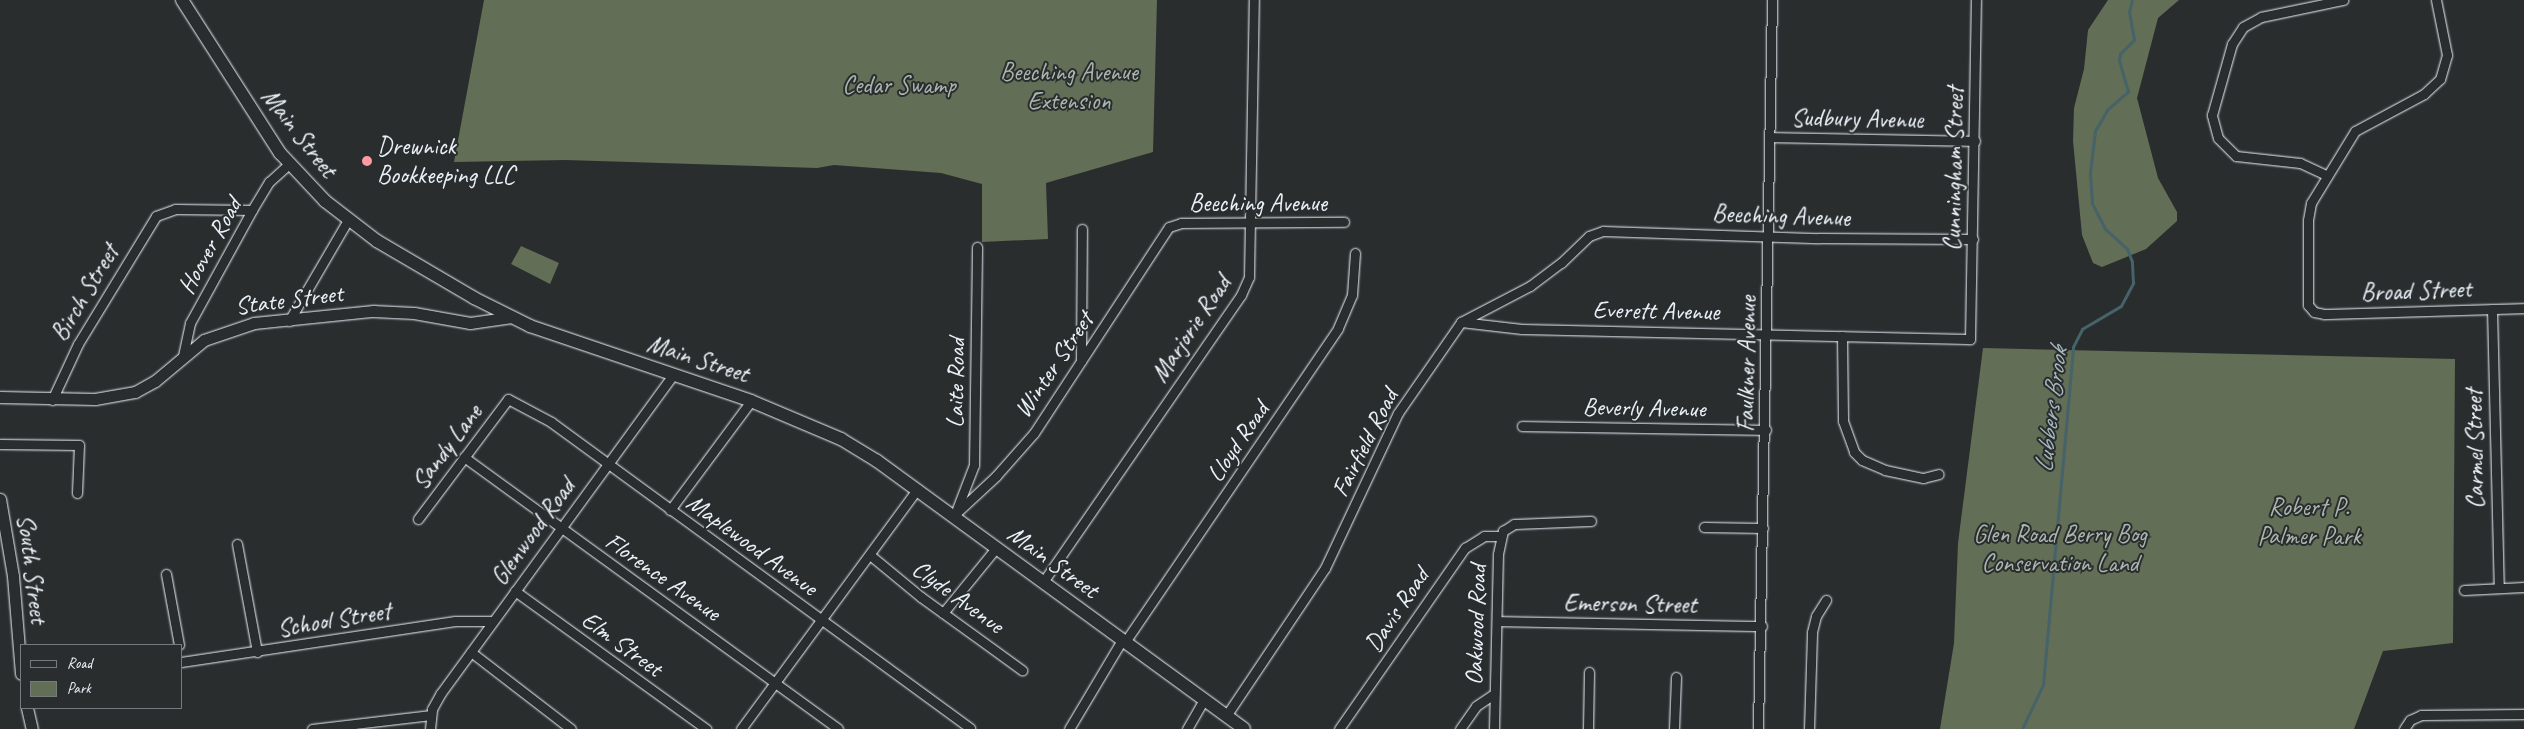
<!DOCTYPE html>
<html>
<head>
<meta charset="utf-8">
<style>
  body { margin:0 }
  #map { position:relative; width:2524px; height:729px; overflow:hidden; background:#2a2d2e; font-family:Caveat,sans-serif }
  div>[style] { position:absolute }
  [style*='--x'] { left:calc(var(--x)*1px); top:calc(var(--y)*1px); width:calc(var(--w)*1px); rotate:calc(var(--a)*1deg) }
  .green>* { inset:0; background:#626e56 }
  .stream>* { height:2.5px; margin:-1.25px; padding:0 1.25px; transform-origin:1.25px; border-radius:1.25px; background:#456368 }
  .roads { filter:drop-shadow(0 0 1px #e8f1f8) drop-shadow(0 0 1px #e8f1f8) }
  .minor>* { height:9px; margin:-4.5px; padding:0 4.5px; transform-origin:4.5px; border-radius:4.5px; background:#2a2d2e }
  .tertiary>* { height:11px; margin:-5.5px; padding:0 5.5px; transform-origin:5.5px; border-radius:5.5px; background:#2a2d2e }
  .secondary>* { height:12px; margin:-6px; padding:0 6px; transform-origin:6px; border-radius:6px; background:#2a2d2e }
  .dots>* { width:14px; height:14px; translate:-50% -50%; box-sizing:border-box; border:2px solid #2a2d2e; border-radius:50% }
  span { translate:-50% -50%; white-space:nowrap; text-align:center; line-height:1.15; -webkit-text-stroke:4px #2a2d2e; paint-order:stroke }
  .park-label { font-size:25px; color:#acb6af }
  .street-label { font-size:25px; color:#e8f1f8 }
  .poi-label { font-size:25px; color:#e8f1f8 }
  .left { translate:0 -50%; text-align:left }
  .water-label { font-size:26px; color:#a7b8be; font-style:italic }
  .legend { position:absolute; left:20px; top:644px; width:162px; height:65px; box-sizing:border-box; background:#2a2d2e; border:1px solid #767b7f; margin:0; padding:6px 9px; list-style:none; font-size:15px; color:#e8f1f8 }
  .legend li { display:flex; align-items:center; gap:10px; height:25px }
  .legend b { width:25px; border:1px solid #767b7f }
</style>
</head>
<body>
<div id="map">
  <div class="green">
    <i style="clip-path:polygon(484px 0,1157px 0,1153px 152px,1046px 183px,1048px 239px,982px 242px,982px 184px,941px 173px,834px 165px,817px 168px,566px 160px,454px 162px)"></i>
    <i style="clip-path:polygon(2108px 0,2179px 0,2158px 18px,2137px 98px,2158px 178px,2177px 212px,2177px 221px,2146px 249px,2102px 267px,2093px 263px,2082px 235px,2073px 141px,2074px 108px,2084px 69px,2088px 30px)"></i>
    <i style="clip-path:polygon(521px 246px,559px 263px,550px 284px,511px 264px)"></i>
    <i style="clip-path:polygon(1983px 348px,2455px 359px,2453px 643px,2383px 651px,2354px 729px,1940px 729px,1954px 643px,1958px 543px)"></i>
  </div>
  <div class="stream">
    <i style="--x:2022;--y:729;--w:49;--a:-64.5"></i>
    <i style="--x:2043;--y:685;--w:339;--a:-84.9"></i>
    <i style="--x:2073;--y:347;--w:20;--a:-63"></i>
    <i style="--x:2082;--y:329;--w:45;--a:-30.5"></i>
    <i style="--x:2121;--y:306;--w:26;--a:-62"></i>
    <i style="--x:2133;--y:283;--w:21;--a:-93"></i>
    <i style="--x:2132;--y:262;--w:14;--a:-111"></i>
    <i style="--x:2127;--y:249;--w:30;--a:-138"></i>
    <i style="--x:2105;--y:229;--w:29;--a:-117"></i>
    <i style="--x:2092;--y:203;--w:30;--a:-94"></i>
    <i style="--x:2090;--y:173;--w:42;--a:-83.2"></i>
    <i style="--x:2095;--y:131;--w:24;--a:-60"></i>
    <i style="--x:2107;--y:110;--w:28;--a:-41"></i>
    <i style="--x:2128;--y:92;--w:32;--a:-106"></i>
    <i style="--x:2119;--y:61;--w:7;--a:-82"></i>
    <i style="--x:2120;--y:54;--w:20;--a:-45"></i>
    <i style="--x:2134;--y:40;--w:28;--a:-100"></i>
    <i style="--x:2129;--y:12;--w:12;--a:-76"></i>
  </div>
  <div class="roads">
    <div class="minor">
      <i style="--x:2436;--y:0;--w:56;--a:78.7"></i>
      <i style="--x:2447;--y:55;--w:25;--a:106"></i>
      <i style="--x:2440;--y:79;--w:22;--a:137"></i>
      <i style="--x:2424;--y:94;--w:78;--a:151.8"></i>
      <i style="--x:2355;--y:131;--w:84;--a:121.4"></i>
      <i style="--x:2311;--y:203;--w:17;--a:100"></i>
      <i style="--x:2308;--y:220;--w:85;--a:90"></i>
      <i style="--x:2308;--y:305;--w:9;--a:49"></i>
      <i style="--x:2314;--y:312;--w:10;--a:11"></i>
      <i style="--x:2324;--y:314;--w:200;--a:-1.7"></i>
      <i style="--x:1769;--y:137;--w:206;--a:1.1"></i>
      <i style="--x:2326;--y:175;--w:29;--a:-155"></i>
      <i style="--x:2300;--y:163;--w:64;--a:-173.8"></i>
      <i style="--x:2236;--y:156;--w:25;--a:-135"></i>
      <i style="--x:2218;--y:138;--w:24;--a:-105"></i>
      <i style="--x:2212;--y:115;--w:74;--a:-74.3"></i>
      <i style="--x:2232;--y:44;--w:20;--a:-57"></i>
      <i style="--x:2243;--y:27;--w:21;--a:-29"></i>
      <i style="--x:2261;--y:17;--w:84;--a:-11.7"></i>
      <i style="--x:2492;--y:309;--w:278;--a:88.6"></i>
      <i style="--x:289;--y:321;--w:117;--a:-59.7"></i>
      <i style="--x:1461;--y:322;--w:61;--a:6.5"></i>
      <i style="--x:1522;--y:329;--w:448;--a:1.3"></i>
      <i style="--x:1970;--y:339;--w:339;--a:-89"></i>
      <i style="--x:1842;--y:336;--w:85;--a:89.3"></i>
      <i style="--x:1843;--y:421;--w:33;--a:70"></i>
      <i style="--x:1854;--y:452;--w:11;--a:45"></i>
      <i style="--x:1862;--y:460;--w:25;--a:23"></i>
      <i style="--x:1885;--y:470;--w:39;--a:12"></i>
      <i style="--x:1923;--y:478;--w:16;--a:-14"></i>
      <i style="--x:183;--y:356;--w:34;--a:-78"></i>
      <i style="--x:190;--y:323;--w:129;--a:-61.2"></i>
      <i style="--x:252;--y:210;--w:33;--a:-59"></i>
      <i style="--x:269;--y:182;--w:27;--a:-42"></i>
      <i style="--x:1081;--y:361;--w:132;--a:-89.6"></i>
      <i style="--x:52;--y:400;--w:62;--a:-65.1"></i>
      <i style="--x:78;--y:344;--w:150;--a:-58.6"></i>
      <i style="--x:156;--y:216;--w:20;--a:-20"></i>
      <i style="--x:175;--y:209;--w:77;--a:0.7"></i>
      <i style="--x:1522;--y:426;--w:244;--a:0.9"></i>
      <i style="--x:0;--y:444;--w:79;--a:0.7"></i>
      <i style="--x:79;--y:445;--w:48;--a:92.4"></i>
      <i style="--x:464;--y:457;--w:462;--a:36"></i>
      <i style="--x:957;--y:509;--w:47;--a:-68.9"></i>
      <i style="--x:974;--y:465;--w:218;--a:-89.2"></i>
      <i style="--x:670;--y:510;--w:136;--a:-53.4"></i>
      <i style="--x:953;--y:516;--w:59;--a:-42.9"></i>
      <i style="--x:996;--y:476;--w:57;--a:-48.5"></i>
      <i style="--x:1034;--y:433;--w:246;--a:-56.8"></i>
      <i style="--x:1169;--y:227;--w:13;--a:-18"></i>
      <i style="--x:1181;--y:223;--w:163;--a:-0.4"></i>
      <i style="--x:418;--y:519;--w:150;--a:-53.1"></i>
      <i style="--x:508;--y:399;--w:49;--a:28.1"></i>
      <i style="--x:551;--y:422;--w:519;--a:36.14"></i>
      <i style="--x:1704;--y:527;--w:59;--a:1"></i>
      <i style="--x:237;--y:544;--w:110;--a:79.5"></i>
      <i style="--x:870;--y:555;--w:66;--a:39.5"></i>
      <i style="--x:921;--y:597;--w:125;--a:35.9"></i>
      <i style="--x:166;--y:574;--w:72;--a:79.6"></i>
      <i style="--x:1043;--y:582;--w:349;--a:-55.4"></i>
      <i style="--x:1241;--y:295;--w:20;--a:-66"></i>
      <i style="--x:1249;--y:277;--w:277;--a:-89"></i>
      <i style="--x:2464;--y:590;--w:60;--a:-2.9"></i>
      <i style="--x:515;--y:591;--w:236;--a:35.8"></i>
      <i style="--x:943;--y:613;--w:84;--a:-50.8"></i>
      <i style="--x:1497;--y:621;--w:265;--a:1.1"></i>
      <i style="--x:1125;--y:642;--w:379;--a:-55.8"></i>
      <i style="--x:1338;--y:328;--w:36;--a:-67"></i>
      <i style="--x:1352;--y:295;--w:42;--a:-85.9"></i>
      <i style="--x:471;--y:652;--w:126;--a:37.6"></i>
      <i style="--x:181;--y:662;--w:277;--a:-8.5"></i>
      <i style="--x:455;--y:621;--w:38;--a:0"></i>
      <i style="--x:1226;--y:716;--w:178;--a:-56.2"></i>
      <i style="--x:1325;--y:568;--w:171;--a:-64.8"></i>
      <i style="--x:1398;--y:413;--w:111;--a:-55.3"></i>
      <i style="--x:1461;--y:322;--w:78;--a:-27.6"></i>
      <i style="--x:1530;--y:286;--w:39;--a:-37"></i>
      <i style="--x:1561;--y:263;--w:39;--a:-44"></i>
      <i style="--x:1589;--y:236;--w:15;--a:-20"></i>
      <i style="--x:1603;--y:231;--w:216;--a:1.9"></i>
      <i style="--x:1819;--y:238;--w:154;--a:0.4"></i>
      <i style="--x:312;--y:729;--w:120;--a:-6.7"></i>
      <i style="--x:430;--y:729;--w:20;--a:-84"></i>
      <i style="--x:432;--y:709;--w:18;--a:-61"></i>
      <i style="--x:441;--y:693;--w:394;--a:-53.9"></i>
      <i style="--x:741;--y:729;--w:298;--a:-53.7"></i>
      <i style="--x:1069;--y:729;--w:104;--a:-59.2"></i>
      <i style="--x:1187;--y:729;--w:34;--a:-60"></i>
      <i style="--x:1339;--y:729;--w:221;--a:-55.2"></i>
      <i style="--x:1465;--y:548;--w:22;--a:-32"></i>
      <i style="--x:1484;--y:536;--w:17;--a:0"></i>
      <i style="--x:1460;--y:729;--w:28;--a:-55"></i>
      <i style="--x:1476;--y:706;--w:22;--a:-34"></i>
      <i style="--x:1494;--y:729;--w:175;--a:-88.7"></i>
      <i style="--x:1498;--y:554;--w:24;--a:-78"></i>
      <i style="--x:1503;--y:531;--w:13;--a:-32"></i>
      <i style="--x:1514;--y:524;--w:77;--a:-2.2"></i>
      <i style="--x:1588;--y:729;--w:57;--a:-89"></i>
      <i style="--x:1674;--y:729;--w:52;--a:-87.8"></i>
      <i style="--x:1758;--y:729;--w:729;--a:-88.9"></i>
      <i style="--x:1809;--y:729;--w:97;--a:-88.2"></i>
      <i style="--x:1812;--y:632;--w:16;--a:-76"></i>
      <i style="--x:1816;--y:616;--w:19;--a:-58"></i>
      <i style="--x:2404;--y:729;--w:11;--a:-56"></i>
      <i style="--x:2410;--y:720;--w:12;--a:-24"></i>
      <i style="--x:2421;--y:715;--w:103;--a:-0.6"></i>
    </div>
    <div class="tertiary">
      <i style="--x:0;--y:397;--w:95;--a:1.2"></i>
      <i style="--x:95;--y:399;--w:41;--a:-9.9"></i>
      <i style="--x:135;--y:392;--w:23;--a:-29"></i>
      <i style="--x:155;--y:381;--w:64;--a:-39.9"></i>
      <i style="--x:204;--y:340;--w:53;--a:-18.8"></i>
      <i style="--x:254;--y:323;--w:120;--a:-5.8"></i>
      <i style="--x:373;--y:311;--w:41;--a:2.8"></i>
      <i style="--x:414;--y:313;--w:57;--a:10.1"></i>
      <i style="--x:470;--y:323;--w:42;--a:-8.1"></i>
      <i style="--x:0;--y:499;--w:78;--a:80.4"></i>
      <i style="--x:13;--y:576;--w:98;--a:85.3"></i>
      <i style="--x:27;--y:708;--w:22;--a:77"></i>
    </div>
    <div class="secondary">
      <i style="--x:182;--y:0;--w:182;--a:57.4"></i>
      <i style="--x:280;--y:153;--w:66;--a:46.8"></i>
      <i style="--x:325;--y:201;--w:66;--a:37.6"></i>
      <i style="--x:377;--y:241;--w:113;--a:30.4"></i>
      <i style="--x:474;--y:298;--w:63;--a:26.6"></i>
      <i style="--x:530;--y:326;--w:233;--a:18.7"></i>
      <i style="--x:751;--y:401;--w:98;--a:22.9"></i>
      <i style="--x:841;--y:439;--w:42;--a:31.4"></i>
      <i style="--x:877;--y:461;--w:454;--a:36.1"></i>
    </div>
  </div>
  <div class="dots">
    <i style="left:367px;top:161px;background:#ff9aa2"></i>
  </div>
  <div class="park-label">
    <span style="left:1069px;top:87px">Beeching Avenue<br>Extension</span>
    <span style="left:899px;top:85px">Cedar Swamp</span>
    <span style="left:2309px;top:522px">Robert P.<br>Palmer Park</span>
    <span style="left:2060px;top:549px">Glen Road Berry Bog<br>Conservation Land</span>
  </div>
  <div class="street-label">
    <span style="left:1857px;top:119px;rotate:1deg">Sudbury Avenue</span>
    <span style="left:299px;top:133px;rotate:52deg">Main Street</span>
    <span style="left:1954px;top:169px;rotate:-89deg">Cunningham Street</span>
    <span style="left:1258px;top:203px">Beeching Avenue</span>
    <span style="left:1781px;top:216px;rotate:2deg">Beeching Avenue</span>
    <span style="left:210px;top:246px;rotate:-61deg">Hoover Road</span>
    <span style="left:2416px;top:291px;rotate:-2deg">Broad Street</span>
    <span style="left:85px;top:293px;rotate:-59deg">Birch Street</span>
    <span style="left:289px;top:300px;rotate:-7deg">State Street</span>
    <span style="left:1656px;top:311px;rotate:1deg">Everett Avenue</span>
    <span style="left:1191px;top:329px;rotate:-56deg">Marjorie Road</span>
    <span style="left:698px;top:359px;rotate:18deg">Main Street</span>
    <span style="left:1747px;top:364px;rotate:-89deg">Faulkner Avenue</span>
    <span style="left:1054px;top:365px;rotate:-56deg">Winter Street</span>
    <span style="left:956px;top:383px;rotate:-89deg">Laite Road</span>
    <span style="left:1644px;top:408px;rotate:1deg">Beverly Avenue</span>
    <span style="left:1238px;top:442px;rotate:-56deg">Lloyd Road</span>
    <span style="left:1365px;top:443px;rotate:-63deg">Fairfield Road</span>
    <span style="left:447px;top:447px;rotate:-53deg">Sandy Lane</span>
    <span style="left:2475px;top:449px;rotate:-91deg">Carmel Street</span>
    <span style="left:533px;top:532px;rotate:-54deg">Glenwood Road</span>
    <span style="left:752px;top:545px;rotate:36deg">Maplewood Avenue</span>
    <span style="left:1053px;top:562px;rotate:36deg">Main Street</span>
    <span style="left:32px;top:569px;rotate:83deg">South Street</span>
    <span style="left:663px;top:577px;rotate:35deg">Florence Avenue</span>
    <span style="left:958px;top:597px;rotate:36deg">Clyde Avenue</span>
    <span style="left:1630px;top:604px;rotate:1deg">Emerson Street</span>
    <span style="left:1397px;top:610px;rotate:-56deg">Davis Road</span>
    <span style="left:334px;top:620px;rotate:-9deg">School Street</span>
    <span style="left:1476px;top:625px;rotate:-88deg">Oakwood Road</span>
    <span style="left:622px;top:644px;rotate:36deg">Elm Street</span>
  </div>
  <div class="poi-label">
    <span class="left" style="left:377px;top:161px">Drewnick<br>Bookkeeping LLC</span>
  </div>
  <div class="water-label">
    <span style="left:2051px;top:410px;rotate:-83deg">Lubbers Brook</span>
  </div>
  <ul class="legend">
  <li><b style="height:6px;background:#2a2d2e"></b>Road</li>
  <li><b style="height:14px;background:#626e56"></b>Park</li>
  </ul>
</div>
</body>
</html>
